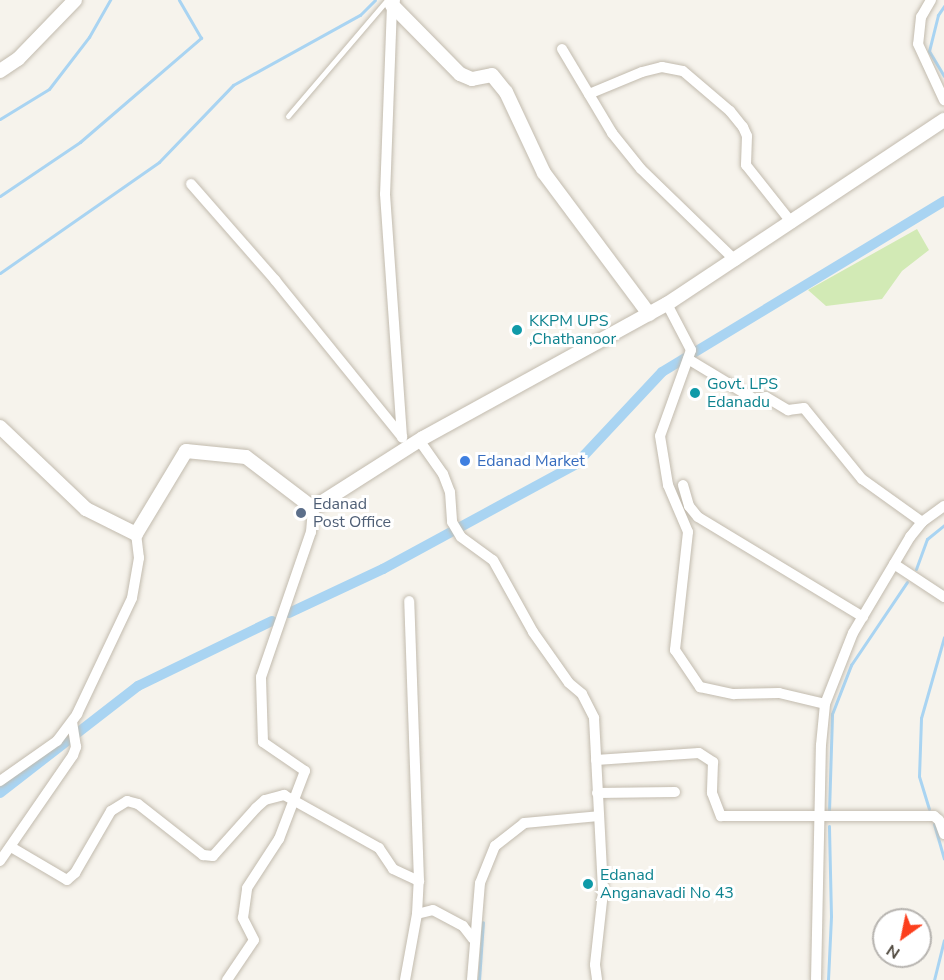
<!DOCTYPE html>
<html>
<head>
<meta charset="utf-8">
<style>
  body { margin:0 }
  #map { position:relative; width:944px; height:980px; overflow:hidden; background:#f6f3ec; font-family:"Nunito Sans",sans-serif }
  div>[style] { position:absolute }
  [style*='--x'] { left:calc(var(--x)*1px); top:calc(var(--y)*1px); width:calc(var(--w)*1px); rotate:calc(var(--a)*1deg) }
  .green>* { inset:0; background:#d2eab5 }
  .stream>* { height:3px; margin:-1.5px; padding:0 1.5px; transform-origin:1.5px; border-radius:1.5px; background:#a9d4f2 }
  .canal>* { height:10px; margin:-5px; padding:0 5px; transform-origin:5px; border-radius:5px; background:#a9d4f2 }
  .roads { filter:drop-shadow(0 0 2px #c2bbae) drop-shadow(0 0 2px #c2bbae) }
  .service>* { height:5px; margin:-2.5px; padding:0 2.5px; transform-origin:2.5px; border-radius:2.5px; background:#fff }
  .minor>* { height:10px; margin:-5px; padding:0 5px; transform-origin:5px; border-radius:5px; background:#fff }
  .tertiary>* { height:14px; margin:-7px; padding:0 7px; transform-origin:7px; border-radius:7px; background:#fff }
  .dots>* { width:16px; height:16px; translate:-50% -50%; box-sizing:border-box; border:3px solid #fff; border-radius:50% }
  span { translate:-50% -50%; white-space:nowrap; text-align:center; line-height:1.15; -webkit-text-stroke:6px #fff; paint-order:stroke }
  .culture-label { font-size:16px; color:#0d838f }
  .left { translate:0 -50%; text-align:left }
  .shop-label { font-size:16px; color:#366cbe }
  .service-label { font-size:16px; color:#4e5e75 }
  .north { position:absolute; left:872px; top:908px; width:60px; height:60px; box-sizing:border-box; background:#fff; border:2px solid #b7b4b0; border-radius:50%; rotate:213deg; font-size:16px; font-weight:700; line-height:24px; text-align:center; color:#4b4439 }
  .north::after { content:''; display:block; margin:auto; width:21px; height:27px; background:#fc3f1d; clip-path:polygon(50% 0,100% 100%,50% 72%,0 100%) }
</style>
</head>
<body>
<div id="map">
  <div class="green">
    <i style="clip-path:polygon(917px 229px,929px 250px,902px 271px,882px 299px,826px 306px,808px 290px)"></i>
  </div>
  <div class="stream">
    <i style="--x:944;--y:6;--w:11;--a:124"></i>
    <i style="--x:938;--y:15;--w:37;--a:104"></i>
    <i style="--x:929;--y:51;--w:29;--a:59"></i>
    <i style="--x:0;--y:119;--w:57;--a:-31.5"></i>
    <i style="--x:49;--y:89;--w:66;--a:-52.4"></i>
    <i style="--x:89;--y:37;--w:43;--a:-60.4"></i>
    <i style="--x:0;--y:196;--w:97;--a:-34"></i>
    <i style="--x:80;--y:142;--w:160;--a:-40.7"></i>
    <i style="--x:201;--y:38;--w:44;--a:-120.1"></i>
    <i style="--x:0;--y:273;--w:194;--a:-34.9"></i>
    <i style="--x:159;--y:162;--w:107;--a:-46.1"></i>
    <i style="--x:233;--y:85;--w:145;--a:-28.9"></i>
    <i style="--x:360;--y:15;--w:21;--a:-45"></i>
    <i style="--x:916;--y:569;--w:32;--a:-70"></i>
    <i style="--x:927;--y:539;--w:22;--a:-39"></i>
    <i style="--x:929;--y:809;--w:34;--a:-107"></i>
    <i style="--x:919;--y:776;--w:58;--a:-88"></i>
    <i style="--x:921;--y:718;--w:84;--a:-74.1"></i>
    <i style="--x:829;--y:811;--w:97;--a:-88.2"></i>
    <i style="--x:832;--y:714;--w:53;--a:-68.8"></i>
    <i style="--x:851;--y:665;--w:100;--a:-56"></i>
    <i style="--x:934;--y:824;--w:36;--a:74"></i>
    <i style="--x:479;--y:980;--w:58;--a:-86.1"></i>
    <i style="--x:828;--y:980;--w:64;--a:-87.3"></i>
    <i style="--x:831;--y:916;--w:90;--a:-91.3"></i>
    <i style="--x:934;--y:980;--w:41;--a:-76"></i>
  </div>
  <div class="canal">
    <i style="--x:289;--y:613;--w:104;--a:-25.1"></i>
    <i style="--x:383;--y:569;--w:220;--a:-28.5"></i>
    <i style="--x:576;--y:464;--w:126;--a:-46.9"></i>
    <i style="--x:662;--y:372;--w:330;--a:-31.2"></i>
    <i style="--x:0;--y:793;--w:175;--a:-37.8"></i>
    <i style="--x:138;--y:686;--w:149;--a:-25.9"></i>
  </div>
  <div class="roads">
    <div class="service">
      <i style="--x:288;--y:116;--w:153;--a:-49.5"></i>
    </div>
    <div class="minor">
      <i style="--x:931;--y:0;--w:20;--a:120"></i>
      <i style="--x:921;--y:17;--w:27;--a:96"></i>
      <i style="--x:918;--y:44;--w:62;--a:65.1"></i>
      <i style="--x:392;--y:5;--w:189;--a:92.1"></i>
      <i style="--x:385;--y:194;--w:244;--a:86"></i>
      <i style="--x:562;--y:49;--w:98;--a:59.2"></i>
      <i style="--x:612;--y:133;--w:46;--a:51.1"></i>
      <i style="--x:641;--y:169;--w:132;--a:44.1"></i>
      <i style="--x:589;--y:94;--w:57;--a:-22.5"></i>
      <i style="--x:642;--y:72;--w:21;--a:-14"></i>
      <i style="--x:662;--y:67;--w:21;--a:11"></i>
      <i style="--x:683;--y:71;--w:62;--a:40.4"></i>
      <i style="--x:730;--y:111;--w:21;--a:51"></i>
      <i style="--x:743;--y:127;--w:10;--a:66"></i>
      <i style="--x:747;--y:136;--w:29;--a:92"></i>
      <i style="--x:746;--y:165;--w:74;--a:51.6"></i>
      <i style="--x:191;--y:184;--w:128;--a:48.8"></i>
      <i style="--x:275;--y:280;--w:202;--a:51"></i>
      <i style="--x:667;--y:304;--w:52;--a:62.4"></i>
      <i style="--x:691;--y:350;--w:91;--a:109.8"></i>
      <i style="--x:660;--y:436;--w:50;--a:80.7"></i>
      <i style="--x:668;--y:485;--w:51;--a:66.9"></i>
      <i style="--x:688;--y:532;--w:119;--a:96.3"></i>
      <i style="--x:675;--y:650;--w:45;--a:56"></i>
      <i style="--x:700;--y:687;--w:35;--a:12"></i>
      <i style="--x:734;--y:694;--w:45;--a:-1.3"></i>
      <i style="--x:779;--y:693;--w:47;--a:13.4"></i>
      <i style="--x:688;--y:359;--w:77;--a:31.2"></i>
      <i style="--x:754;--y:399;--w:12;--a:-9"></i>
      <i style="--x:766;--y:397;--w:26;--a:31"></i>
      <i style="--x:788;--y:410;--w:16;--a:-7"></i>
      <i style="--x:804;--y:408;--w:92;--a:50.8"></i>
      <i style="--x:862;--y:479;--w:74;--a:35.6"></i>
      <i style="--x:419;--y:440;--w:42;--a:54.8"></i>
      <i style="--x:443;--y:474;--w:19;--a:69"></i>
      <i style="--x:450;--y:492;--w:30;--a:86"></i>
      <i style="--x:452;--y:522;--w:17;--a:59"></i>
      <i style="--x:461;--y:537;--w:39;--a:36"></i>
      <i style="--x:493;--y:560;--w:82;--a:60.9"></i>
      <i style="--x:533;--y:632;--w:62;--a:54.8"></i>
      <i style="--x:569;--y:683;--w:17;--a:40"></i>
      <i style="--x:582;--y:694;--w:27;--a:63"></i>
      <i style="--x:594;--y:718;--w:174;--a:87"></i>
      <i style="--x:603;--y:892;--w:73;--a:96.3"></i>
      <i style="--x:595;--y:965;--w:15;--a:82"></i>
      <i style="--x:683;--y:485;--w:22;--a:74"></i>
      <i style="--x:689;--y:506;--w:14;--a:51"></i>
      <i style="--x:698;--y:517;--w:193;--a:31.2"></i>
      <i style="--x:894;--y:564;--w:60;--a:33.4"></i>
      <i style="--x:596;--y:760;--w:103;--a:-3.9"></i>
      <i style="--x:699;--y:753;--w:17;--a:33"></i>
      <i style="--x:713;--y:762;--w:31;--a:92"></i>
      <i style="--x:712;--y:793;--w:25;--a:69"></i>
      <i style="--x:721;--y:816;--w:213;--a:0"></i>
      <i style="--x:934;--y:816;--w:6;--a:39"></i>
      <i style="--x:939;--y:820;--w:15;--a:70"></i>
      <i style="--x:0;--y:781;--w:70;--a:-35.1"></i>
      <i style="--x:57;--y:741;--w:34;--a:-53"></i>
      <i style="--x:77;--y:714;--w:128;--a:-64.6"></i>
      <i style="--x:132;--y:598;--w:41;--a:-80.1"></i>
      <i style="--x:139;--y:558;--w:24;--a:-97"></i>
      <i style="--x:597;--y:793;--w:78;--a:-0.7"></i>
      <i style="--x:11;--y:847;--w:65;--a:30.5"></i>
      <i style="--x:67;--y:880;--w:11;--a:-41"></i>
      <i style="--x:75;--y:873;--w:72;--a:-59.9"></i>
      <i style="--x:111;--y:811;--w:19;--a:-32"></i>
      <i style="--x:127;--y:801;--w:11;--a:15"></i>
      <i style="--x:138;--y:804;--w:83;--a:38.1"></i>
      <i style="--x:203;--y:855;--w:10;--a:6"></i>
      <i style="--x:213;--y:856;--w:64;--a:-48.1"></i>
      <i style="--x:256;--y:808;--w:12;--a:-42"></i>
      <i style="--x:265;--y:800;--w:20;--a:-15"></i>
      <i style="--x:284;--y:795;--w:109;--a:29.2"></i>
      <i style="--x:379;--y:848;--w:25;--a:56"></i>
      <i style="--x:393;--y:869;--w:29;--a:25"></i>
      <i style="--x:0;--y:861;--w:129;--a:-55.4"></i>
      <i style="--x:73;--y:755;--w:9;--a:-69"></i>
      <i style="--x:76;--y:747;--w:25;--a:-99"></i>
      <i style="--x:417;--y:914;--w:16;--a:-14"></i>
      <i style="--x:433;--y:910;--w:34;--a:28"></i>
      <i style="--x:463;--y:926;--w:16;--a:52"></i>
      <i style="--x:227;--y:980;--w:48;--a:-56"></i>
      <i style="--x:254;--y:940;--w:25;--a:-117"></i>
      <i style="--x:243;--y:918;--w:30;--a:-82"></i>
      <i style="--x:247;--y:888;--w:59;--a:-56.9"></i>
      <i style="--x:279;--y:839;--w:73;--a:-69.1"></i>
      <i style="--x:305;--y:771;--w:51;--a:-145.4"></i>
      <i style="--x:263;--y:742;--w:65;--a:-91.8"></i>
      <i style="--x:261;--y:677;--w:153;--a:-71"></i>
      <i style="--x:311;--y:532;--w:24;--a:-85"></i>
      <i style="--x:405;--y:980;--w:67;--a:-79.7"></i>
      <i style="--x:417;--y:914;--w:33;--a:-87"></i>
      <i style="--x:419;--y:881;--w:280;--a:-92"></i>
      <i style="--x:472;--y:980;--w:97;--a:-85.3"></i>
      <i style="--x:480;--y:883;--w:40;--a:-68"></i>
      <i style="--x:495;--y:846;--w:37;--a:-38"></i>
      <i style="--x:524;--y:823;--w:75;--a:-5.3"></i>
      <i style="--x:816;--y:980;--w:235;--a:-88.8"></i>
      <i style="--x:821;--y:745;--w:41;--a:-84.4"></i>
      <i style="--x:825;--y:704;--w:76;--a:-68.5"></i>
      <i style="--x:853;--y:633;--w:112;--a:-59.3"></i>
      <i style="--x:910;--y:537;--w:19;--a:-51"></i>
      <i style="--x:922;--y:522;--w:27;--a:-36"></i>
    </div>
    <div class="tertiary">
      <i style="--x:393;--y:0;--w:5;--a:101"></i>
      <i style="--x:392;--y:5;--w:97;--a:45.4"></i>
      <i style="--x:460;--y:74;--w:13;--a:23"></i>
      <i style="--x:472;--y:79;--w:20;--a:-11"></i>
      <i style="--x:492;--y:75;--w:22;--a:51"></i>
      <i style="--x:506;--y:92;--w:89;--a:64.9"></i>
      <i style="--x:544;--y:173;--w:176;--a:53.3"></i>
      <i style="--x:0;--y:71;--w:22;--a:-34"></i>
      <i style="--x:18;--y:59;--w:82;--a:-46"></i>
      <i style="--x:0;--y:427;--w:119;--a:43.6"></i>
      <i style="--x:86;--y:509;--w:56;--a:26.6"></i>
      <i style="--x:136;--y:534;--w:97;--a:-58.9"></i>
      <i style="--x:186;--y:451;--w:60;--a:5.7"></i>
      <i style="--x:246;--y:457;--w:84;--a:37.3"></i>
      <i style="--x:313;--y:508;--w:130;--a:-32.5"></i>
      <i style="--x:423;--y:438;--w:278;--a:-28.8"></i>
      <i style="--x:667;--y:304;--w:333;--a:-33.6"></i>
    </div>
  </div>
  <div class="dots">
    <i style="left:517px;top:330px;background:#0f9aa8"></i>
    <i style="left:695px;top:393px;background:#0f9aa8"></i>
    <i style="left:465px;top:461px;background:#3f7fe0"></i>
    <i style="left:301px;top:513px;background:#5c6f8a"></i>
    <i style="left:588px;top:884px;background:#0f9aa8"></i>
  </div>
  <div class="culture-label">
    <span class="left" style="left:529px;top:330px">KKPM UPS<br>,Chathanoor</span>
    <span class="left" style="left:707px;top:393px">Govt. LPS<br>Edanadu</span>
    <span class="left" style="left:600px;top:884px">Edanad<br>Anganavadi No 43</span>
  </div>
  <div class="shop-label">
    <span class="left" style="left:477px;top:461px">Edanad Market</span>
  </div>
  <div class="service-label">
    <span class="left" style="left:313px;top:513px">Edanad<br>Post Office</span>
  </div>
  <div class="north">N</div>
</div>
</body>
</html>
